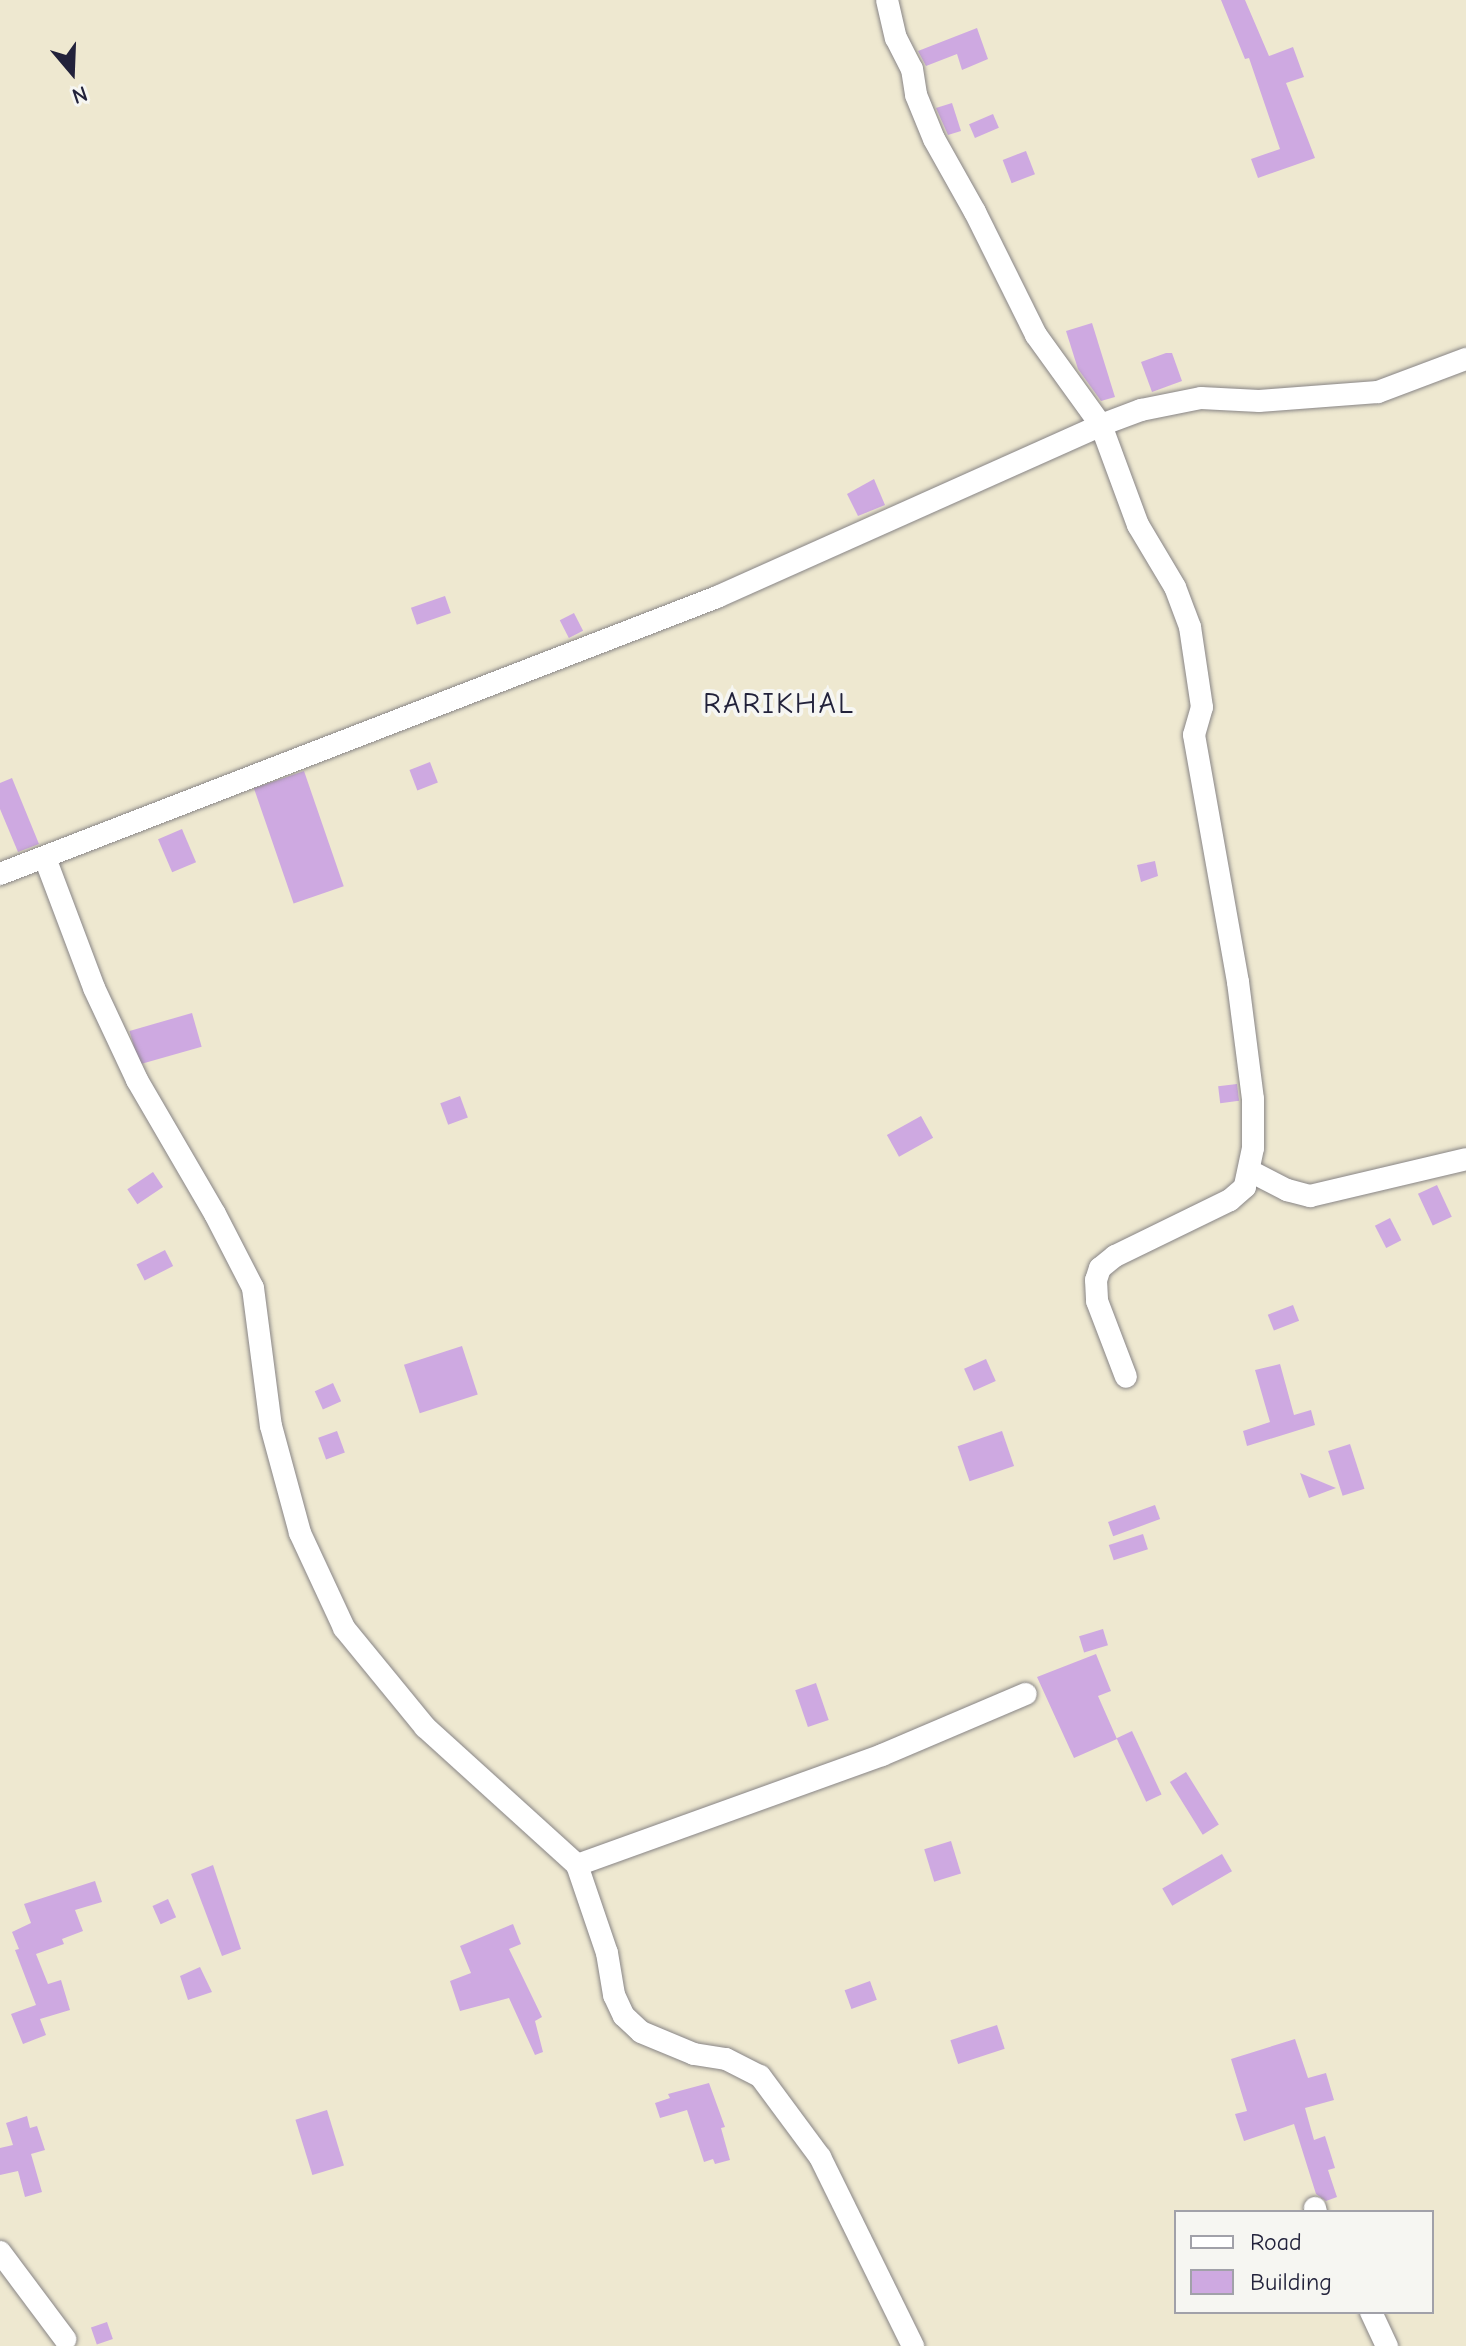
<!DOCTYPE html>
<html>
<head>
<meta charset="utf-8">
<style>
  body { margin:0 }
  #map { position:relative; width:1466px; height:2346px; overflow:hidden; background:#eee8d0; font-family:"Comic Neue",sans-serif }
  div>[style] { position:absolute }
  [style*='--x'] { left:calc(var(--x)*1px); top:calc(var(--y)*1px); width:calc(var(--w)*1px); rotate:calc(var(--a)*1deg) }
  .building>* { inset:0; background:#cea9e1; transform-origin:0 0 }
  .roads { filter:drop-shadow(0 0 2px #888586) drop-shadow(0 0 2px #888586) }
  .minor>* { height:22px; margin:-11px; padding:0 11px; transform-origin:11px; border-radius:11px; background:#fff }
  span { translate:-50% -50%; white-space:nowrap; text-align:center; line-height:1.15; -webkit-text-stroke:8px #f6f6f2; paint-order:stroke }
  .quarter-label { font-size:30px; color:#22223b; letter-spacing:2px }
  .legend { position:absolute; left:1174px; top:2210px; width:260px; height:104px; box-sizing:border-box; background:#f6f6f2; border:2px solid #a1a1a9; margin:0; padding:10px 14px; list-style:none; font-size:24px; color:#22223b }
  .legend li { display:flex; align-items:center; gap:16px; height:40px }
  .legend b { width:40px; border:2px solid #a1a1a9 }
  .north { position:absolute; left:32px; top:32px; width:80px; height:80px; -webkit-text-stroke:6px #f6f6f2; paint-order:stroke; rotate:161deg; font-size:22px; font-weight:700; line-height:32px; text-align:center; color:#22223b }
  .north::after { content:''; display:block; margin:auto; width:28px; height:36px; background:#22223b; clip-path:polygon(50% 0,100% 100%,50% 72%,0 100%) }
</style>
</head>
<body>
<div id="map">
  <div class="building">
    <i style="clip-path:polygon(1221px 0,1245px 0,1269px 56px,1293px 47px,1304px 77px,1286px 83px,1315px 158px,1258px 178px,1251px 159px,1280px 149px,1249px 58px,1245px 59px)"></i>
    <i style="clip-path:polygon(977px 28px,988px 59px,962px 70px,957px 54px,926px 66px,918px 51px)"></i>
    <i style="clip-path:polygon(952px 103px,961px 131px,948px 135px,936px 108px)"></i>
    <i style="left:993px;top:114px;width:15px;height:26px;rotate:67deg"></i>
    <i style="left:1026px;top:151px;width:25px;height:25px;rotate:69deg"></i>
    <i style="clip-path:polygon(1092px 323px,1115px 397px,1101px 401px,1078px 369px,1066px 331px)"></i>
    <i style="clip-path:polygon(1166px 353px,1172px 353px,1182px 381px,1152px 392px,1141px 362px)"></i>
    <i style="clip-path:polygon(874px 479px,885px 505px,858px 516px,847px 494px)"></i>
    <i style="left:445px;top:596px;width:18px;height:36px;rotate:71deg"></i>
    <i style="left:574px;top:613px;width:20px;height:16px;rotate:63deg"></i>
    <i style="left:430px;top:762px;width:22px;height:22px;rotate:69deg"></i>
    <i style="left:304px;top:771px;width:122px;height:53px;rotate:71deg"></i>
    <i style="clip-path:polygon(12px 778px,39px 844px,18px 852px,0 809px,0 783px)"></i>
    <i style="left:182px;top:829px;width:36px;height:26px;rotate:67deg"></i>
    <i style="clip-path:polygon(1155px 861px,1158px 876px,1141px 882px,1137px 865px)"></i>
    <i style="left:192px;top:1013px;width:35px;height:65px;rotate:74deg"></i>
    <i style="left:1237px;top:1084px;width:17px;height:19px;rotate:83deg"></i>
    <i style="left:460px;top:1096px;width:23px;height:21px;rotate:70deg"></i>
    <i style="left:921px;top:1116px;width:25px;height:39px;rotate:61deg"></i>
    <i style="left:153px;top:1172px;width:18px;height:31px;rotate:56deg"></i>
    <i style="left:1437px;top:1185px;width:35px;height:21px;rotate:65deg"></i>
    <i style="left:1390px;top:1218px;width:25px;height:17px;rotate:63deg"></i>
    <i style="left:165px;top:1250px;width:18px;height:32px;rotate:63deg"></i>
    <i style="left:1293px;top:1305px;width:17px;height:27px;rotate:69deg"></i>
    <i style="left:462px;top:1346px;width:51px;height:61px;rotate:72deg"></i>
    <i style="left:986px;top:1359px;width:24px;height:24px;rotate:66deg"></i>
    <i style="clip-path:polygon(1280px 1364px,1294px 1415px,1311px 1410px,1315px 1425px,1247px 1446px,1243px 1431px,1270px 1422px,1255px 1370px)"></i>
    <i style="left:333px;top:1383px;width:20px;height:20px;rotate:66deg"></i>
    <i style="left:337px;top:1431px;width:23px;height:20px;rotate:70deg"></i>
    <i style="left:1002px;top:1431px;width:37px;height:47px;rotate:71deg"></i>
    <i style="left:1350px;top:1444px;width:47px;height:23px;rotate:72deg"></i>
    <i style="clip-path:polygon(1300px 1473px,1336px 1488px,1309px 1498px)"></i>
    <i style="left:1155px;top:1505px;width:15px;height:50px;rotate:70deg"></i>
    <i style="left:1143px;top:1534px;width:16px;height:36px;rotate:72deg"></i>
    <i style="left:1103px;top:1629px;width:17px;height:25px;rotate:73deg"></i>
    <i style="clip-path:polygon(1096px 1654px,1111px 1691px,1098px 1696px,1117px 1739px,1074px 1758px,1037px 1677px)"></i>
    <i style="left:816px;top:1683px;width:39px;height:22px;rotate:71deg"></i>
    <i style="left:1132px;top:1731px;width:70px;height:17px;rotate:65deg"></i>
    <i style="left:1186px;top:1772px;width:62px;height:19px;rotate:58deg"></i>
    <i style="left:951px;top:1841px;width:34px;height:28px;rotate:73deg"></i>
    <i style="left:1222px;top:1854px;width:20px;height:69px;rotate:60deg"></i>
    <i style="clip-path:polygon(213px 1865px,241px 1949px,222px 1956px,191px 1874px)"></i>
    <i style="clip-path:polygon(95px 1881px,102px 1902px,75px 1910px,83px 1931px,62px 1939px,64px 1944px,36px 1954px,48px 1984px,61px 1980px,70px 2010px,40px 2019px,46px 2035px,23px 2044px,11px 2014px,36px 2005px,15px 1950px,19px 1949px,12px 1932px,31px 1923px,24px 1904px)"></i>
    <i style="left:168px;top:1899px;width:20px;height:17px;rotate:66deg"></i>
    <i style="clip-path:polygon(513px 1924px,521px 1944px,509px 1949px,542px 2017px,535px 2021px,543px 2052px,535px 2055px,509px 1998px,460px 2011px,450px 1981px,471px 1973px,460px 1946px)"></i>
    <i style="clip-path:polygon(200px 1967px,212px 1992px,188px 2000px,180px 1976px)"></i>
    <i style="left:870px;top:1981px;width:20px;height:27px;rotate:70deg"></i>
    <i style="left:997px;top:2025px;width:25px;height:49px;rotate:72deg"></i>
    <i style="clip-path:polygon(1295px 2039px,1308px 2078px,1326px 2073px,1334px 2100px,1305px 2108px,1314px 2140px,1325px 2136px,1335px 2168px,1328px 2170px,1337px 2197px,1326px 2201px,1316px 2194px,1294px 2124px,1244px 2141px,1235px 2114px,1247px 2111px,1231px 2059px)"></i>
    <i style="clip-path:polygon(709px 2083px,725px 2127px,721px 2128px,730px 2160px,715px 2164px,713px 2159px,704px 2162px,687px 2110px,660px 2118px,655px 2103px,670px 2098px,668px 2094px)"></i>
    <i style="left:327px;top:2110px;width:58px;height:33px;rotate:73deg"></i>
    <i style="clip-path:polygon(27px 2116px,30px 2128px,37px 2126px,45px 2150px,31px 2154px,42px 2192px,25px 2197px,18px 2171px,0 2175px,0 2148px,13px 2145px,6px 2123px)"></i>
    <i style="left:107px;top:2322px;width:18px;height:17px;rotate:71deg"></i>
  </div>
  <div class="roads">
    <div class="minor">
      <i style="--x:887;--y:0;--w:39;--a:77"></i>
      <i style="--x:896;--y:38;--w:35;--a:63"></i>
      <i style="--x:912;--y:69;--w:26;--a:81"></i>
      <i style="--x:916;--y:95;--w:48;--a:67.8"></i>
      <i style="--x:934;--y:139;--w:84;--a:60.7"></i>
      <i style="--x:975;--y:212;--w:137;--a:63.6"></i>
      <i style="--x:1036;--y:335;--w:111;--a:54.2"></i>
      <i style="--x:1101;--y:425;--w:107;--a:69.7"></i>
      <i style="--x:1138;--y:525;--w:72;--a:59.2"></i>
      <i style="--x:1175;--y:587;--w:43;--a:69.4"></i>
      <i style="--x:1190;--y:627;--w:81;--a:81.5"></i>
      <i style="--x:1202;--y:707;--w:29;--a:106"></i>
      <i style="--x:1194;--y:735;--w:251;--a:79.9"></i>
      <i style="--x:1238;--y:982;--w:118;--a:82.7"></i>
      <i style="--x:1253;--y:1099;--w:49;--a:90"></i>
      <i style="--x:1253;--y:1148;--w:40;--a:102"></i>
      <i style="--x:1245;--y:1187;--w:20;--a:139"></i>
      <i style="--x:1230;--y:1200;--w:128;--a:154"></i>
      <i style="--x:1115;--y:1256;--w:19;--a:141"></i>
      <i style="--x:1100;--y:1268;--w:13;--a:108"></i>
      <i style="--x:1096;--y:1280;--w:21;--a:87"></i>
      <i style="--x:1097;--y:1301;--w:81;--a:69.1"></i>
      <i style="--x:45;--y:858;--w:139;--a:69.3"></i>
      <i style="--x:94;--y:988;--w:102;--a:64.9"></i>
      <i style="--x:137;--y:1080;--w:155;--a:59.8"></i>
      <i style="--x:215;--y:1214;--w:83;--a:62.8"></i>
      <i style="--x:253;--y:1288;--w:139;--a:82.6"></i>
      <i style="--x:271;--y:1426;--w:111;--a:74.8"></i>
      <i style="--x:300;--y:1533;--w:105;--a:65.1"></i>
      <i style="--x:344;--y:1628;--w:128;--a:50.7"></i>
      <i style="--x:425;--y:1727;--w:205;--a:42.2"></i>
      <i style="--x:577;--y:1865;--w:93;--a:71.2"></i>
      <i style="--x:607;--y:1953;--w:43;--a:80.5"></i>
      <i style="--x:614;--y:1995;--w:23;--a:65"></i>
      <i style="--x:624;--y:2016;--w:23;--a:43"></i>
      <i style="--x:641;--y:2032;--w:57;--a:22.5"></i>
      <i style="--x:694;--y:2054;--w:32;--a:9"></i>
      <i style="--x:726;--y:2059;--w:38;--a:27"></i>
      <i style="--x:760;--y:2076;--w:101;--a:53.5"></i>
      <i style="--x:820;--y:2157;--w:211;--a:63.8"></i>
      <i style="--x:0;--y:874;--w:769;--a:-21.12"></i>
      <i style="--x:717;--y:597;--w:421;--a:-24.1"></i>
      <i style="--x:1101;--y:425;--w:43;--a:-20.6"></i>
      <i style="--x:1141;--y:410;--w:61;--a:-11.3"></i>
      <i style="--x:1201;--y:398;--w:58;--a:3"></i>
      <i style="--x:1259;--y:401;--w:119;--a:-4.3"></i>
      <i style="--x:1378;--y:392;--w:94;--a:-20.6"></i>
      <i style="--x:1250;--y:1171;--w:42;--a:27.2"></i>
      <i style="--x:1287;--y:1190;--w:24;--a:15"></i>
      <i style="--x:1310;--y:1196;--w:160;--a:-13.3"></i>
      <i style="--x:577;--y:1865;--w:324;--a:-19.8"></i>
      <i style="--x:882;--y:1755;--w:156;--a:-23"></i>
      <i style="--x:1315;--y:2208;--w:4;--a:76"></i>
      <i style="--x:0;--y:2252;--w:109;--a:53.2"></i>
      <i style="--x:1371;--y:2312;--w:38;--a:65"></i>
    </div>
  </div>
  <div class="quarter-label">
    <span style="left:779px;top:704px">RARIKHAL</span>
  </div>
  <ul class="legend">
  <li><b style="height:10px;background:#fff"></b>Road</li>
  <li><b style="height:22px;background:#cea9e1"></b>Building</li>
  </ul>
  <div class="north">N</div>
</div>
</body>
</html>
